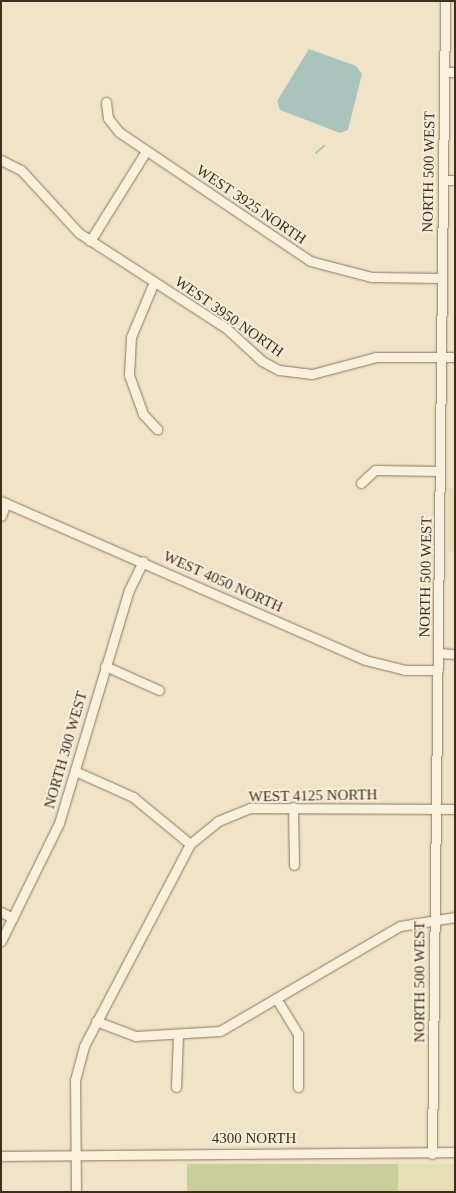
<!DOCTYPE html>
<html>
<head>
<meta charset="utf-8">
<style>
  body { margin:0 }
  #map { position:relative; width:456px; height:1193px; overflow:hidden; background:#f0e4c8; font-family:Georgia,serif }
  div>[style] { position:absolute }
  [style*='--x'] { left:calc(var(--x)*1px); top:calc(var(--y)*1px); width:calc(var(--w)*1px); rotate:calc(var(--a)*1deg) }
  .farmland>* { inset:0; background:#e6deb5; transform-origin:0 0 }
  .green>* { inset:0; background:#c9cf9b; transform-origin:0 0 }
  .water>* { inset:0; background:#a9c4bc }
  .stream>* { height:2px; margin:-1px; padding:0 1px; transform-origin:1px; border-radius:1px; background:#a9c4bc }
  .roads { filter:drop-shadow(0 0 1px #8d765c) drop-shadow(0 0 1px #8d765c) }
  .minor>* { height:9px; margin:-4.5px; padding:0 4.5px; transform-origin:4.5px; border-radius:4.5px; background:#faf1dc }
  span { translate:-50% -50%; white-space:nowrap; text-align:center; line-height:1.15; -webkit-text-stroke:4px #f7eed8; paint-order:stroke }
  .street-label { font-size:15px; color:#3d2e20 }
  .frame { position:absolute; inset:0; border:2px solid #3d2e20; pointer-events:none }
</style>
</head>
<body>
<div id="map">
  <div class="farmland">
    <i style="left:448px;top:488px;width:7px;height:64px"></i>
    <i style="clip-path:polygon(398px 1164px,455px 1164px,455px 1192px,382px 1192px)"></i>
  </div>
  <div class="green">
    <i style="left:187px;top:1164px;width:211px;height:28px"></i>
  </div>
  <div class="water">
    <i style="clip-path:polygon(309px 49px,356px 66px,362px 74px,348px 130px,340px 133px,280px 110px,277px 101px)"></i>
  </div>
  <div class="stream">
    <i style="--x:316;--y:153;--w:11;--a:-41"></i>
  </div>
  <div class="roads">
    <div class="minor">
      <i style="--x:444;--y:72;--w:11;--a:0"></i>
      <i style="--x:106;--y:102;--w:16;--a:83"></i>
      <i style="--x:108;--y:118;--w:18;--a:52"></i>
      <i style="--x:119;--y:132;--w:230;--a:34"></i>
      <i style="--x:310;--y:261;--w:64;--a:14.5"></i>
      <i style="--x:372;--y:277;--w:70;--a:0.8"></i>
      <i style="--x:1;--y:160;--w:22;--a:27"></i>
      <i style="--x:21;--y:170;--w:86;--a:47.4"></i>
      <i style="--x:79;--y:233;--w:175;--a:32.9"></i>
      <i style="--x:226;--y:328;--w:49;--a:42.5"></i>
      <i style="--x:262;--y:361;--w:19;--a:28"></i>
      <i style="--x:279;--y:370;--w:33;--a:7"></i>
      <i style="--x:312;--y:374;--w:66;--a:-14.9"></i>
      <i style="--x:376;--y:357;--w:79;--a:0"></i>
      <i style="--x:443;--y:180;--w:12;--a:0"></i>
      <i style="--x:90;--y:241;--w:106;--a:-58.1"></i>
      <i style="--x:154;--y:282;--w:60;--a:112.7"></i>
      <i style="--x:131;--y:337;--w:38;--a:93"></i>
      <i style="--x:129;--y:375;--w:41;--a:70.3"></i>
      <i style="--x:143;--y:414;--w:21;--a:47"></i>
      <i style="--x:361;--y:483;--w:19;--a:-43"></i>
      <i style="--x:375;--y:470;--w:65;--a:0.9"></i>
      <i style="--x:1;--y:501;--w:397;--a:23.6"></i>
      <i style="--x:365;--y:660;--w:41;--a:14"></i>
      <i style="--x:405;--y:670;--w:33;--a:0"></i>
      <i style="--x:1;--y:516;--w:14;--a:-69"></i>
      <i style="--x:439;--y:653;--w:16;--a:4"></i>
      <i style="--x:105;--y:666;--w:59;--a:24"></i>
      <i style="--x:75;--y:771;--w:64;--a:24.1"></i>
      <i style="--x:133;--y:797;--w:74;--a:39.5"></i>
      <i style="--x:293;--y:807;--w:58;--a:89"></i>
      <i style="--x:1;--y:912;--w:13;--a:27"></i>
      <i style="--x:1;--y:941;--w:131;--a:-63.8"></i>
      <i style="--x:59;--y:823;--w:243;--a:-73.3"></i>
      <i style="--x:129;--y:590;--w:32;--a:-64"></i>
      <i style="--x:276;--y:998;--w:42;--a:58.6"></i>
      <i style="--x:298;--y:1034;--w:53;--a:90"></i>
      <i style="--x:96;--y:1021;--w:42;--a:21"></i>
      <i style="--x:135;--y:1036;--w:85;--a:-3.4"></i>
      <i style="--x:220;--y:1031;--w:208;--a:-30.3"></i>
      <i style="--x:400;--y:926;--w:56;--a:-9.3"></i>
      <i style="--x:176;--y:1087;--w:51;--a:-87.8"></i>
      <i style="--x:432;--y:1154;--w:1153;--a:-89.35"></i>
      <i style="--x:1;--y:1156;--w:454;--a:-0.5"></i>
      <i style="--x:76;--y:1192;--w:112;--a:-90.5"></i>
      <i style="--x:75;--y:1080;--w:35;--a:-75"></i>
      <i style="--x:84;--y:1046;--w:228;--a:-62.3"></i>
      <i style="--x:190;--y:844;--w:36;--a:-39"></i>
      <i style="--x:218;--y:821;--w:35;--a:-22"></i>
      <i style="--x:250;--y:808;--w:205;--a:0.3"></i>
    </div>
  </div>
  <div class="street-label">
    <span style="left:429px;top:172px;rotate:-89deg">NORTH 500 WEST</span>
    <span style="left:251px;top:205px;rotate:34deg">WEST 3925 NORTH</span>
    <span style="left:229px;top:317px;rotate:35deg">WEST 3950 NORTH</span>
    <span style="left:426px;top:577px;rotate:-89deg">NORTH 500 WEST</span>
    <span style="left:223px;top:582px;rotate:24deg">WEST 4050 NORTH</span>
    <span style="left:66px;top:750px;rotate:-74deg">NORTH 300 WEST</span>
    <span style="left:313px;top:796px;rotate:-1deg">WEST 4125 NORTH</span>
    <span style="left:420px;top:982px;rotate:-90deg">NORTH 500 WEST</span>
    <span style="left:254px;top:1139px">4300 NORTH</span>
  </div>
  <div class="frame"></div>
</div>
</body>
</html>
